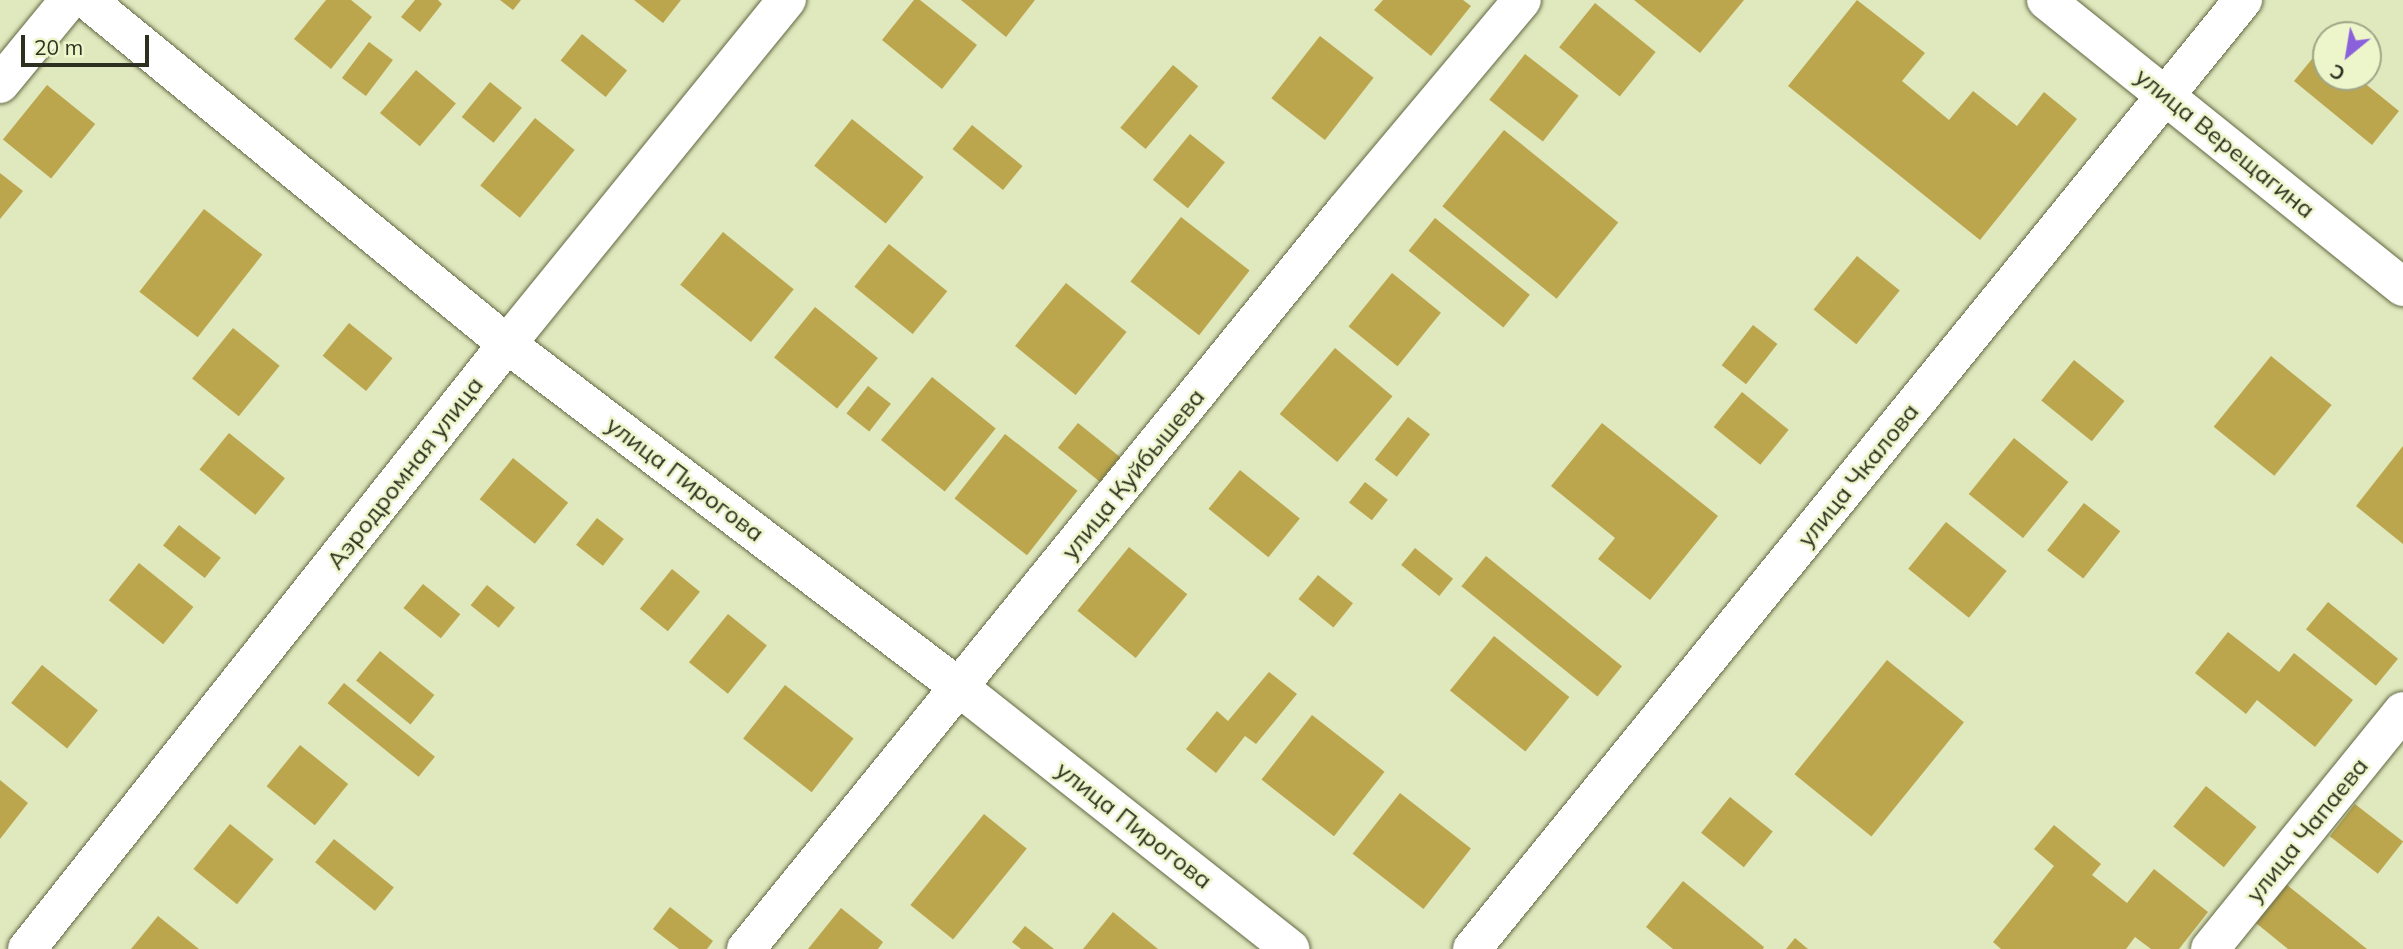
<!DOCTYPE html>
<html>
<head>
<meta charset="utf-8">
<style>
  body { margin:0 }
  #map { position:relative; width:2403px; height:949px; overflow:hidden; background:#e0e8be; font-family:Mulish,sans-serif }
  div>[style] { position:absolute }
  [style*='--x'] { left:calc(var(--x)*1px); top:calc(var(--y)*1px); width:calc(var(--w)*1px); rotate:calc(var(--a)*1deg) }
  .building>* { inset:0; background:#bba64d; transform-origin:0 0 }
  .roads { filter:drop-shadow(0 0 2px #626843) drop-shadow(0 0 2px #626843) }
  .street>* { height:38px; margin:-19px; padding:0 19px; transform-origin:19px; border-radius:19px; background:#fff }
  span { translate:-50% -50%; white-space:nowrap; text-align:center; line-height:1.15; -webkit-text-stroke:5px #edf5cb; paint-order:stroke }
  .street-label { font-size:24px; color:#2d3020 }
  .north { position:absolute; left:2312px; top:21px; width:70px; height:70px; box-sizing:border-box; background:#edf5cb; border:2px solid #a0a687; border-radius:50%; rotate:210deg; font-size:19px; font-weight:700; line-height:28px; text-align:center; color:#2d3020 }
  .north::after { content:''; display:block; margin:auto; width:24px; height:32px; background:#8b61db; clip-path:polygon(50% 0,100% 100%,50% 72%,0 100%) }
  .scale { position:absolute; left:21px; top:35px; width:128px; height:32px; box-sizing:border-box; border:4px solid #2d3020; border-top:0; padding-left:9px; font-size:21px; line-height:24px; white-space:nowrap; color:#2d3020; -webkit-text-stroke:5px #edf5cb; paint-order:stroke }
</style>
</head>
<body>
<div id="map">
  <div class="building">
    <i style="clip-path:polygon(326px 0,351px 0,372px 17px,331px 69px,294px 39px)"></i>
    <i style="clip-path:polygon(415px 0,438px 0,442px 4px,420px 32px,401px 17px)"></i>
    <i style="clip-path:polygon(500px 0,521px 0,513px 10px)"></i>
    <i style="clip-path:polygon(634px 0,681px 0,663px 23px)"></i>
    <i style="clip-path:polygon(914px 0,920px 0,977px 45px,942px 89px,882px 40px)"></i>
    <i style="clip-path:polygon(961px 0,1035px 0,1006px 37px)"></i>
    <i style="clip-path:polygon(1383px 0,1463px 0,1471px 6px,1431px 56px,1374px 10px)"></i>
    <i style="clip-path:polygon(1634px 0,1744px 0,1700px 53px)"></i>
    <i style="clip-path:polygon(1857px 0,1925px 53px,1902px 81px,1949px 120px,1973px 91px,2017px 126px,2044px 92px,2077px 119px,1980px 240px,1788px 86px)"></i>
    <i style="left:1595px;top:3px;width:78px;height:57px;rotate:39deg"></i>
    <i style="left:582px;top:34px;width:58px;height:34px;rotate:39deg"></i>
    <i style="left:1320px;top:36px;width:68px;height:79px;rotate:38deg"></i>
    <i style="left:369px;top:42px;width:30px;height:45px;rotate:37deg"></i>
    <i style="clip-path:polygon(2321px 48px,2326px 52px,2326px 77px,2357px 77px,2399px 111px,2372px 145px,2294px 81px)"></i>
    <i style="left:1525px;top:54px;width:68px;height:58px;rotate:38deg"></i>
    <i style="left:1173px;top:65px;width:33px;height:82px;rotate:40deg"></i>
    <i style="left:416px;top:70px;width:52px;height:56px;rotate:40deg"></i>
    <i style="left:490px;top:82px;width:41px;height:45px;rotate:39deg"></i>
    <i style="left:47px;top:85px;width:62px;height:70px;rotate:39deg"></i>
    <i style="left:535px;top:118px;width:51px;height:87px;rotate:39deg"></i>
    <i style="left:852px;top:119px;width:92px;height:60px;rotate:39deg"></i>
    <i style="left:972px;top:125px;width:65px;height:31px;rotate:39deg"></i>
    <i style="left:1504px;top:130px;width:147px;height:98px;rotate:39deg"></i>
    <i style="left:1190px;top:134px;width:45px;height:59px;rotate:39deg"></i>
    <i style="clip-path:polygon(0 173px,23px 191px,0 219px)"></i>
    <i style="left:204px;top:209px;width:74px;height:105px;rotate:38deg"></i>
    <i style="left:1181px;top:217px;width:87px;height:82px;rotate:38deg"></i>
    <i style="left:1435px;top:218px;width:122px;height:42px;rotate:39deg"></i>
    <i style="left:723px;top:232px;width:91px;height:68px;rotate:39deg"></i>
    <i style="left:889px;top:244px;width:75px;height:55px;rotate:39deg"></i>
    <i style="left:1857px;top:256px;width:55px;height:69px;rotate:39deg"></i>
    <i style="left:1392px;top:273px;width:63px;height:69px;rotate:39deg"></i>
    <i style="left:1066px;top:283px;width:78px;height:81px;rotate:39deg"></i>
    <i style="left:815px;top:307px;width:81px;height:65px;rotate:39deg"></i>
    <i style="left:349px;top:323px;width:56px;height:42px;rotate:39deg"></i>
    <i style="left:1753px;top:325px;width:31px;height:51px;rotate:38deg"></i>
    <i style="left:233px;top:328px;width:60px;height:65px;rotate:39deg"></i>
    <i style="left:1335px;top:348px;width:75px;height:86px;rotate:40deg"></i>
    <i style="left:2271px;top:356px;width:78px;height:91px;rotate:39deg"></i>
    <i style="left:2074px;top:360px;width:65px;height:52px;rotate:39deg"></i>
    <i style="left:932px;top:377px;width:82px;height:81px;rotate:39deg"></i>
    <i style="left:868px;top:386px;width:29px;height:35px;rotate:38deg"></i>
    <i style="left:1742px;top:392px;width:60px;height:45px;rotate:39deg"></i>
    <i style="left:1408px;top:417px;width:28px;height:54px;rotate:38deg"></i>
    <i style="left:1078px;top:423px;width:54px;height:32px;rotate:39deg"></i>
    <i style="clip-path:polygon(1602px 423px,1718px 516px,1650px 600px,1598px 559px,1615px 538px,1551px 486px)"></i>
    <i style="left:229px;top:433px;width:72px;height:47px;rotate:39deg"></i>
    <i style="left:1005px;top:434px;width:92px;height:82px;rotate:38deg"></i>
    <i style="left:2014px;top:438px;width:70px;height:72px;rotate:39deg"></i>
    <i style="clip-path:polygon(2403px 446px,2403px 544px,2356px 506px)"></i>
    <i style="left:513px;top:458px;width:71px;height:53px;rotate:39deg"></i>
    <i style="left:1240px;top:470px;width:77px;height:50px;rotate:39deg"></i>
    <i style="left:1365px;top:482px;width:29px;height:26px;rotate:38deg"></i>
    <i style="left:2084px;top:503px;width:46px;height:60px;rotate:38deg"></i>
    <i style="left:597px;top:518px;width:34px;height:34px;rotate:38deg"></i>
    <i style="left:1946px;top:522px;width:78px;height:60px;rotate:39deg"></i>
    <i style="left:179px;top:525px;width:53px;height:26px;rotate:38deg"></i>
    <i style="left:1129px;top:547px;width:75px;height:82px;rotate:39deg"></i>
    <i style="left:1415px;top:548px;width:49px;height:22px;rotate:39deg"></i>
    <i style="left:1486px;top:556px;width:175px;height:39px;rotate:39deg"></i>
    <i style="left:139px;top:563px;width:70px;height:48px;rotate:39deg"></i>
    <i style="left:672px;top:569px;width:36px;height:51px;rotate:39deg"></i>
    <i style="left:1318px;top:575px;width:45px;height:31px;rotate:39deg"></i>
    <i style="left:423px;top:584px;width:48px;height:31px;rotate:39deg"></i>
    <i style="left:487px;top:585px;width:36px;height:26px;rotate:39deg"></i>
    <i style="left:2328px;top:602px;width:90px;height:35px;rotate:39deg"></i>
    <i style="left:728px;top:614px;width:50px;height:62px;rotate:39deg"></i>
    <i style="clip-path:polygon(2228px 632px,2279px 672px,2294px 653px,2353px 700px,2315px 747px,2257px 700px,2246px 714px,2195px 673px)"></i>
    <i style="left:1494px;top:636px;width:97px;height:70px;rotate:39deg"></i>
    <i style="left:380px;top:651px;width:70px;height:38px;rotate:39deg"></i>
    <i style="left:1887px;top:660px;width:99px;height:147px;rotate:39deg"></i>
    <i style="left:42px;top:665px;width:72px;height:49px;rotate:39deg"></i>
    <i style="clip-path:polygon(1269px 672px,1297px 694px,1256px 744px,1245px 736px,1216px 773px,1186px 749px,1217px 711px,1228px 721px)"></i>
    <i style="left:344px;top:683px;width:117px;height:26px;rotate:39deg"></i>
    <i style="left:785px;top:685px;width:87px;height:68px;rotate:38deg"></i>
    <i style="left:1312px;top:715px;width:92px;height:82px;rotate:38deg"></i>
    <i style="left:300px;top:745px;width:62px;height:53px;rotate:39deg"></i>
    <i style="clip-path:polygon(0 780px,28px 803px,0 839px)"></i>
    <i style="left:2206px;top:786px;width:65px;height:52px;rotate:39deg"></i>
    <i style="left:1400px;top:793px;width:90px;height:77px;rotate:38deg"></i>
    <i style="left:1730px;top:797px;width:55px;height:46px;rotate:39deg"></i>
    <i style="left:2355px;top:804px;width:61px;height:41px;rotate:38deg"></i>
    <i style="left:984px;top:814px;width:55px;height:117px;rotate:39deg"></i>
    <i style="left:230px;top:824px;width:56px;height:58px;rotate:39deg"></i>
    <i style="clip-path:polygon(2054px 825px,2101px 864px,2092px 875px,2127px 903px,2154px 869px,2208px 912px,2179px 949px,2151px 949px,2135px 937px,2126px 949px,2001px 949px,1993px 942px,2054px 866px,2034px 849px)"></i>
    <i style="left:334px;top:839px;width:77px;height:30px;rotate:39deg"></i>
    <i style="clip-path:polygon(1683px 881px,1764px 947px,1763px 949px,1673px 949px,1646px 927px)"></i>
    <i style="clip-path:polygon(2287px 885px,2367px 949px,2288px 949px,2256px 923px)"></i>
    <i style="clip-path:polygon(670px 907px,713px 941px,707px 949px,679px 949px,653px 929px)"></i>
    <i style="clip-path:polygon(841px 908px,883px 942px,878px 949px,808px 949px)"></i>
    <i style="clip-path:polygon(1113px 912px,1158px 949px,1083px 949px)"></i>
    <i style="clip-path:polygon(158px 916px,199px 949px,131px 949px)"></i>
    <i style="clip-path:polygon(1025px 926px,1054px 949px,1021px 949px,1012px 942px)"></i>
    <i style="clip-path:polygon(1795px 938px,1808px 949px,1786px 949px)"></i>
  </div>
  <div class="roads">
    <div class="street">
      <i style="--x:87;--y:0;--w:543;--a:39.32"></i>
      <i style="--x:507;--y:344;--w:569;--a:37.21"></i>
      <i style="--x:960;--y:688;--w:421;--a:38.3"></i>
      <i style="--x:2046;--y:0;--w:458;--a:38.8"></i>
      <i style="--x:0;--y:84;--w:109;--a:-50.6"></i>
      <i style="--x:27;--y:949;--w:772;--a:-51.57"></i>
      <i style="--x:507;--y:344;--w:444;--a:-50.9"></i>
      <i style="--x:746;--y:949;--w:950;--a:-50.94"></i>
      <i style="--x:1345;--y:211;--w:275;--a:-50"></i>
      <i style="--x:1472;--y:949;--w:1223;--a:-50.91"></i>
      <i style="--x:2210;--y:949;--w:306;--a:-51"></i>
    </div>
  </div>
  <div class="street-label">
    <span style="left:2225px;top:143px;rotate:39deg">улица Верещагина</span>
    <span style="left:405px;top:473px;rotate:-52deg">Аэродромная улица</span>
    <span style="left:1133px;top:474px;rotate:-51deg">улица Куйбышева</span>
    <span style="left:1858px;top:475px;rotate:-51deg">улица Чкалова</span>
    <span style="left:685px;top:479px;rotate:37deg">улица Пирогова</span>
    <span style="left:1134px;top:825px;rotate:38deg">улица Пирогова</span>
    <span style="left:2307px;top:830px;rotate:-51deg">улица Чапаева</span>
  </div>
  <div class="north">С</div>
  <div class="scale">20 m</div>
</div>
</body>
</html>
